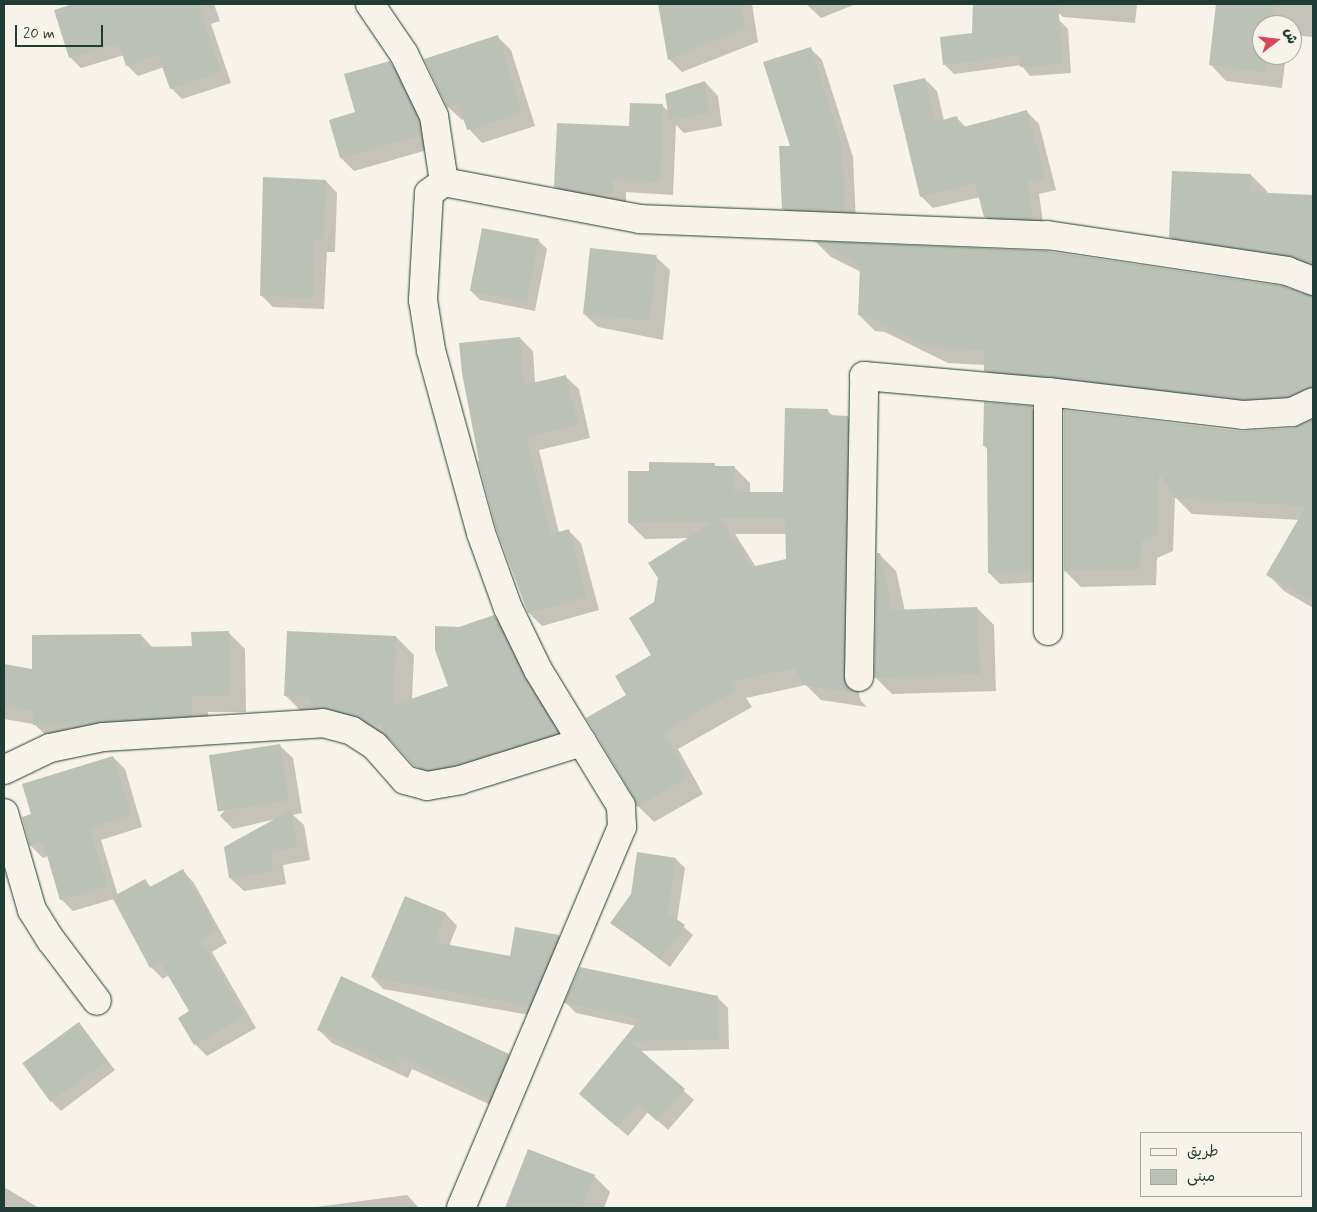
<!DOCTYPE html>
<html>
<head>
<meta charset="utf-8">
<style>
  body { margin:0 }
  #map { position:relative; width:1317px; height:1212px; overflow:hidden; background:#f7f3e8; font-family:Mynerve,"Playpen Sans Arabic",sans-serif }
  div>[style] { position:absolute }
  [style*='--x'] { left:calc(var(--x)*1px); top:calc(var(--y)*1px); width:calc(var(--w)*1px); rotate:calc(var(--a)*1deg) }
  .shadow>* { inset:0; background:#0003 }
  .building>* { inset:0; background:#bbc1b6; transform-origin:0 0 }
  .roads { filter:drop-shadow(0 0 1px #1f3d34) drop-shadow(0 0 1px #1f3d34) }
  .street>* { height:28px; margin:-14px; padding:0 14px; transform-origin:14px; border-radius:14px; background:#f7f3e8 }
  span { translate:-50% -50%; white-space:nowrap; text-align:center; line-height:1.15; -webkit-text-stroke:4px #f7f3e8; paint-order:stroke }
  .frame { position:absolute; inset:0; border:5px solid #1f3d34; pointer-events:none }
  .legend { position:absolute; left:1140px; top:1132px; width:162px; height:65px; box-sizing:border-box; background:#f7f3e8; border:1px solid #a1aaa0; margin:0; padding:6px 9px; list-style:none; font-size:15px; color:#1f3d34 }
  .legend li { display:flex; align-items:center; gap:10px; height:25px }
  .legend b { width:25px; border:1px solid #a1aaa0 }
  .north { position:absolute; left:1252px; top:15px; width:50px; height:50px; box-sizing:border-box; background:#f7f3e8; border:1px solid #a1aaa0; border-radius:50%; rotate:74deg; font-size:14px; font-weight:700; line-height:20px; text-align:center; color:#1f3d34 }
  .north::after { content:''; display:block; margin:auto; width:18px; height:22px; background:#d1495b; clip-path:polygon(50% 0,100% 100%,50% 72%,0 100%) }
  .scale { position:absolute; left:15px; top:25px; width:88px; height:22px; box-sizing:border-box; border:2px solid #1f3d34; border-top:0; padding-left:6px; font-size:15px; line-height:18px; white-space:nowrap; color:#1f3d34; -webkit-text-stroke:4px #f7f3e8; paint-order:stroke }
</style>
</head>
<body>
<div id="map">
  <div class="shadow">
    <i style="clip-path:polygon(77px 4px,214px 4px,220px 21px,211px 24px,231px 83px,182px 99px,171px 88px,164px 67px,138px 76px,127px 65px,124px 55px,81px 68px,70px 57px,56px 11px)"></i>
    <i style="clip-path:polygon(660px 4px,752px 4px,758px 42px,682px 72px,669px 59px)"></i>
    <i style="clip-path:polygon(806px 4px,856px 4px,821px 18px)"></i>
    <i style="clip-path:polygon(1049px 4px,1137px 4px,1135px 23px,1063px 17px)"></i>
    <i style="clip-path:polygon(1218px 4px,1313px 4px,1313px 37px,1292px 35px,1292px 25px,1262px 25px,1262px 55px,1286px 55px,1282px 88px,1226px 81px,1210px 64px)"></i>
    <i style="clip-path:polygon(1059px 20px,1068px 29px,1071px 73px,1030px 76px,1021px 65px,954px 74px,945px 65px)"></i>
    <i style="clip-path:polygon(498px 37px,511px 50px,535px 126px,482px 143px,469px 129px,465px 119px,462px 120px,448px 107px)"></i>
    <i style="clip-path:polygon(810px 48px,822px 60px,853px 157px,856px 222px,794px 220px,783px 208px,791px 147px)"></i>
    <i style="clip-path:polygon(389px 62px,403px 76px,434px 148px,354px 171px,341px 158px,356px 113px)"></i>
    <i style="clip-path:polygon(925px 79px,937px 91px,944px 121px,957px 118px,966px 127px,1027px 112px,1039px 124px,1056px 190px,1039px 194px,1044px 230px,997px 229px,985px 216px,980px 197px,933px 208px,921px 196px)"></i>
    <i style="clip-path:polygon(705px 82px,718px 96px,722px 126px,684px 133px,676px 125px,673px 195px,626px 192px,626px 206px,569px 200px,555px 186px,630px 127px,663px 106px,669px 112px)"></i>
    <i style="clip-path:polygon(1251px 175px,1267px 191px,1267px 194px,1313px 196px,1313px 274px,1186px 253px,1170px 237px)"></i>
    <i style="clip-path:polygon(326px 181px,337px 193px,335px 252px,327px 252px,324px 309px,273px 307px,261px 295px)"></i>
    <i style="clip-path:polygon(538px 240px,547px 249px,535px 311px,480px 300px,471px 291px)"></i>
    <i style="clip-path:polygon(817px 243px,1045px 252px,1313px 297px,1313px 409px,1001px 386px,985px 370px,985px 365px,948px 363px,885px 332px,875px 331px,859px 315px,861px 272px,831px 257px)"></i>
    <i style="clip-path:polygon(656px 257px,670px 270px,663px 340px,598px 327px,584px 314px)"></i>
    <i style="clip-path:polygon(520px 338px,533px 351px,535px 383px,566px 377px,579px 389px,590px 438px,539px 450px,559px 533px,568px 530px,581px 543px,599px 610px,542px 626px,529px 613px,497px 528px)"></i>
    <i style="clip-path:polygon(1032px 408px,1043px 418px,1043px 582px,1000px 584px,989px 573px,988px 450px,984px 446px)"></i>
    <i style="clip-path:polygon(evenodd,828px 411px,833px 416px,847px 417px,863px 433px,859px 694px,861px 701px,867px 707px,821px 700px,806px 685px,746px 698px,752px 707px,678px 749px,703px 794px,654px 822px,638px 806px,628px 695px,652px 656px,655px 603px,690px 538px,645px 539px,629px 523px,650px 472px,714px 464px,717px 467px,734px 467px,750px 483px,750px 493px,784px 493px,828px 411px,735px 534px,787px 534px,788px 560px,756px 567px,735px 534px)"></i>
    <i style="clip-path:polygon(1065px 411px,1241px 432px,1293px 429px,1313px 420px,1313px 608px,1284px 591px,1268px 574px,1300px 520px,1192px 514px,1175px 497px,1173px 551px,1157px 558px,1156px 585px,1081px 587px,1065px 571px)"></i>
    <i style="clip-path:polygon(879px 554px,896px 571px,905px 611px,977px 608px,994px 625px,996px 691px,892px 694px,876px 678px)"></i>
    <i style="clip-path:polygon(494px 616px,511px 634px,568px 739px,433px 783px,394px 742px,375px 733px,303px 713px,285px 695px,396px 637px,414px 655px,412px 700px,449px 687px,459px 628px)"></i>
    <i style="clip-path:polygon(229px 633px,245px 649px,246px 712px,208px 712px,208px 732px,51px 740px,34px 724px,4px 719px,4px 665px,34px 670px,141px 635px,153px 648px,193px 647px)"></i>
    <i style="clip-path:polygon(279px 745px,293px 758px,302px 813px,293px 815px,304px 825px,310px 860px,283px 865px,286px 884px,244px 891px,230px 878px,276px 819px,233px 829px,220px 816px)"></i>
    <i style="clip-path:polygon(113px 757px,125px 769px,142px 827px,101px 840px,118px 896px,145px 881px,152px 888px,183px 871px,194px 883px,227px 943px,212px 952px,256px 1028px,207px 1056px,195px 1044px,180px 1018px,191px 1012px,169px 975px,163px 979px,151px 967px,114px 899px,73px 911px,61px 899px,48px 856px,43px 858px,31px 846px,33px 815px)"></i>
    <i style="clip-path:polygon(676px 859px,685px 868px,677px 921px,693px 935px,670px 967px,612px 923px)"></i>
    <i style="clip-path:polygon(406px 897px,446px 914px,457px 926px,449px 946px,511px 958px,516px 929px,559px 936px,570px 948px,541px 1017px,383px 989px,372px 977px)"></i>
    <i style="clip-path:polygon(717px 997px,728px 1008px,729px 1049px,639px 1051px,694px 1100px,668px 1130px,648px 1112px,628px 1136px,591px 1104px,636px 1026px,576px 1013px,566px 1003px)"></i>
    <i style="clip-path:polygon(79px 1024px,115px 1070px,61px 1111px,52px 1102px)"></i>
    <i style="clip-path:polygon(319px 1030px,508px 1055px,522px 1068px,504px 1111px,412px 1069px,408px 1078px,332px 1043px)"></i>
    <i style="clip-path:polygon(529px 1150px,594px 1176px,610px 1192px,604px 1208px,507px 1208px)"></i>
    <i style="clip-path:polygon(4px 1187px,39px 1208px,4px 1208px)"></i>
    <i style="clip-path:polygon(407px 1195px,419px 1208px,308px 1208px)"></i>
  </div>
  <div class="building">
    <i style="clip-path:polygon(73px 4px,198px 4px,221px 72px,170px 89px,158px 55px,126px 66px,119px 43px,69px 58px,54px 10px)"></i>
    <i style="clip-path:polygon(658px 4px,741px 4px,745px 28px,668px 60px)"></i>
    <i style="clip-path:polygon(973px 4px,1058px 4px,1063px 64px,1020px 67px,1019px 55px,943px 65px,940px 37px,972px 33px)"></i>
    <i style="clip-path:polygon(1216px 4px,1274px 4px,1272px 25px,1262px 25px,1262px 55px,1268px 55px,1266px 72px,1209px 65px)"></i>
    <i style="clip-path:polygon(498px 35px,522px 113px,467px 130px,459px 104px,447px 107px,424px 59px)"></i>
    <i style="clip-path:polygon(811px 47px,842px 145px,845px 211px,782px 209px,779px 146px,790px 146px,763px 62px)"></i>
    <i style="clip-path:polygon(390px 61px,417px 117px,421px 135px,340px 158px,329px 120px,355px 112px,344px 74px)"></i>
    <i style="clip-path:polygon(925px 78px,935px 122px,957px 116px,960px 128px,1027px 110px,1045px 178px,1028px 182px,1032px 219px,984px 217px,975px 183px,920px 197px,893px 85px)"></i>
    <i style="clip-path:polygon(705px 81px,709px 113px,669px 120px,665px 94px)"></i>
    <i style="clip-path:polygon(630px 103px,663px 104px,660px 182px,613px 179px,613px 194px,582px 192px,554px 187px,557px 123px,629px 126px)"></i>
    <i style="clip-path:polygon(1172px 171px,1251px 174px,1250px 192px,1313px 195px,1313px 264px,1289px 256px,1169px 237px)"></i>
    <i style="clip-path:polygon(263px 177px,326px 180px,323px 241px,315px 241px,313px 298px,260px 296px)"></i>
    <i style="left:482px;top:228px;width:58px;height:64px;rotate:11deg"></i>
    <i style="clip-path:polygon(813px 241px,1046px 251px,1283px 286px,1313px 296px,1313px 387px,1288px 397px,1243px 399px,984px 371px,984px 350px,931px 347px,867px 316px,858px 315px,860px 265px)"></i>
    <i style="left:590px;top:248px;width:67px;height:66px;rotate:6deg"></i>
    <i style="clip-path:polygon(520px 337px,524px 385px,566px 375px,578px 425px,527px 437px,551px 534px,569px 529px,587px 597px,528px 613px,496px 528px,478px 461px,479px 461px,462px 373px,459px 343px)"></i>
    <i style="clip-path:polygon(984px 402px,1032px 406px,1032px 572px,988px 573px,987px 446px,983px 446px)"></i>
    <i style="clip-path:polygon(evenodd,785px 408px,828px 409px,828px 415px,848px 416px,843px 677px,846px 685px,852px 691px,846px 692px,804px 685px,794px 668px,731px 682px,736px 690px,663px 732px,688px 777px,637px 807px,634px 798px,586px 718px,626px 695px,615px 676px,651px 655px,629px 618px,654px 602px,658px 578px,648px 563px,713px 522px,628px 523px,628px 471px,649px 471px,649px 462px,715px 463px,714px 466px,735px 466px,734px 492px,783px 492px,785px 408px,720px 518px,785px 518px,786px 559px,751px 567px,720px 518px)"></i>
    <i style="clip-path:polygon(1064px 410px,1241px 431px,1293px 428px,1313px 419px,1313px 602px,1266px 575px,1306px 506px,1175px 498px,1159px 473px,1158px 534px,1141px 542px,1140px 569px,1064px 571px)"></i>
    <i style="clip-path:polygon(877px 553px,880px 553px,892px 610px,977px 607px,980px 674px,874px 678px)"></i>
    <i style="clip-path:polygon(494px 615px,524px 677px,550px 720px,553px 735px,456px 765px,428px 770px,414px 766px,386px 735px,382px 725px,371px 725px,356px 716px,327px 708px,312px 708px,309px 697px,284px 696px,287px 631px,396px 636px,394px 705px,448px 686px,435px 650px,435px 626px,459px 627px)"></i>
    <i style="clip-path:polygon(229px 631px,230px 696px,192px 696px,192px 716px,87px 724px,33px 725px,33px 711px,4px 706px,4px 664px,32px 669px,32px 635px,141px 634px,141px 647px,192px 646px,191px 632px)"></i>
    <i style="left:280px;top:744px;width:57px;height:72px;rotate:81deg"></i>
    <i style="clip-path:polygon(113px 756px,131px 815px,90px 828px,107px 886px,60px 900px,43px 842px,30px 846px,22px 817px,31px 814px,22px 784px)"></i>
    <i style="clip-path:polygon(291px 810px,297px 847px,270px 852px,273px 871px,229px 878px,224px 847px)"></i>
    <i style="clip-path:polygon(637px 852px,676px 858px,668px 913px,685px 925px,661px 959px,610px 923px,631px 894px)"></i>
    <i style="clip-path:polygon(183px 869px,217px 931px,201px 940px,245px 1016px,194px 1045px,178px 1018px,189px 1011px,160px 962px,150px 968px,112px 897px,145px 879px,150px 887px)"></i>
    <i style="clip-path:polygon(405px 896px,446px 913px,434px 942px,510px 956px,515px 927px,559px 935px,529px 1006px,371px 977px)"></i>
    <i style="clip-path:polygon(580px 967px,718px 996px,719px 1040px,630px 1041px,685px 1089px,657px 1121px,637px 1103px,617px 1127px,579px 1094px,640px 1019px,564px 1003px)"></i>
    <i style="clip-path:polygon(341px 976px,509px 1054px,490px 1099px,398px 1056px,394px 1065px,317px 1030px)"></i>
    <i style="left:79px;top:1022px;width:48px;height:70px;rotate:54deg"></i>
    <i style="clip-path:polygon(528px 1149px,595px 1175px,582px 1208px,505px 1208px)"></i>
  </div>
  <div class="roads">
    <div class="street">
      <i style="--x:370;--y:4;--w:60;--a:55.8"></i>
      <i style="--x:404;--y:54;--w:69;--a:64.2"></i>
      <i style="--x:434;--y:116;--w:67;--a:81.4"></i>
      <i style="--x:1048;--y:392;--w:239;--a:90"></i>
      <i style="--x:859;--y:677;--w:301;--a:-89"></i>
      <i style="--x:864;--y:376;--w:185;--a:5"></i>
      <i style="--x:1048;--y:392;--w:196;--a:6.7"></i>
      <i style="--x:1243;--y:415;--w:49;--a:-3.5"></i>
      <i style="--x:1292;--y:412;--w:23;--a:-25"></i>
      <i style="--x:4;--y:770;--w:51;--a:-25.6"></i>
      <i style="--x:50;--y:748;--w:54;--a:-11.7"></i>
      <i style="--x:103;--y:737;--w:220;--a:-3.6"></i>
      <i style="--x:323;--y:723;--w:30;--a:15"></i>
      <i style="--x:352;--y:731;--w:27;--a:33"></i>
      <i style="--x:375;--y:746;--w:45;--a:48.6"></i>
      <i style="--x:405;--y:780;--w:23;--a:15"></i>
      <i style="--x:427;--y:786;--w:34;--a:-10"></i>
      <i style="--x:460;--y:780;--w:128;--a:-17.3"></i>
      <i style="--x:4;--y:813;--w:101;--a:73.9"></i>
      <i style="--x:32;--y:910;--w:36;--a:58"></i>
      <i style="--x:51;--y:940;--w:76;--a:53"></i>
      <i style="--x:461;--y:1208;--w:414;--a:-67.1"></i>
      <i style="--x:622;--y:827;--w:21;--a:-93"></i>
      <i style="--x:621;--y:806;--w:159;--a:-121.4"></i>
      <i style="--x:538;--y:670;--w:69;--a:-115.8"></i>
      <i style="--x:508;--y:608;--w:80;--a:-109.8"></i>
      <i style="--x:481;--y:533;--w:190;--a:-105.3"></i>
      <i style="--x:431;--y:350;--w:51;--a:-99.1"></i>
      <i style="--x:423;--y:300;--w:107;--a:-86.8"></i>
      <i style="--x:429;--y:193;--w:19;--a:-36"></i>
      <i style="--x:444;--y:182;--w:199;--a:10.7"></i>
      <i style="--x:640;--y:219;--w:407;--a:2.3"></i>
      <i style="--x:1047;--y:235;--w:243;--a:8.5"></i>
      <i style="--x:1287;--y:271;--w:28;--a:21"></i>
    </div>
  </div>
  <div class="frame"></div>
  <ul class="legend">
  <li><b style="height:6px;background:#f7f3e8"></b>طريق</li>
  <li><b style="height:14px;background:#bbc1b6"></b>مبنى</li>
  </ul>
  <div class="north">ش</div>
  <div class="scale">20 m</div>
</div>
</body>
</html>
